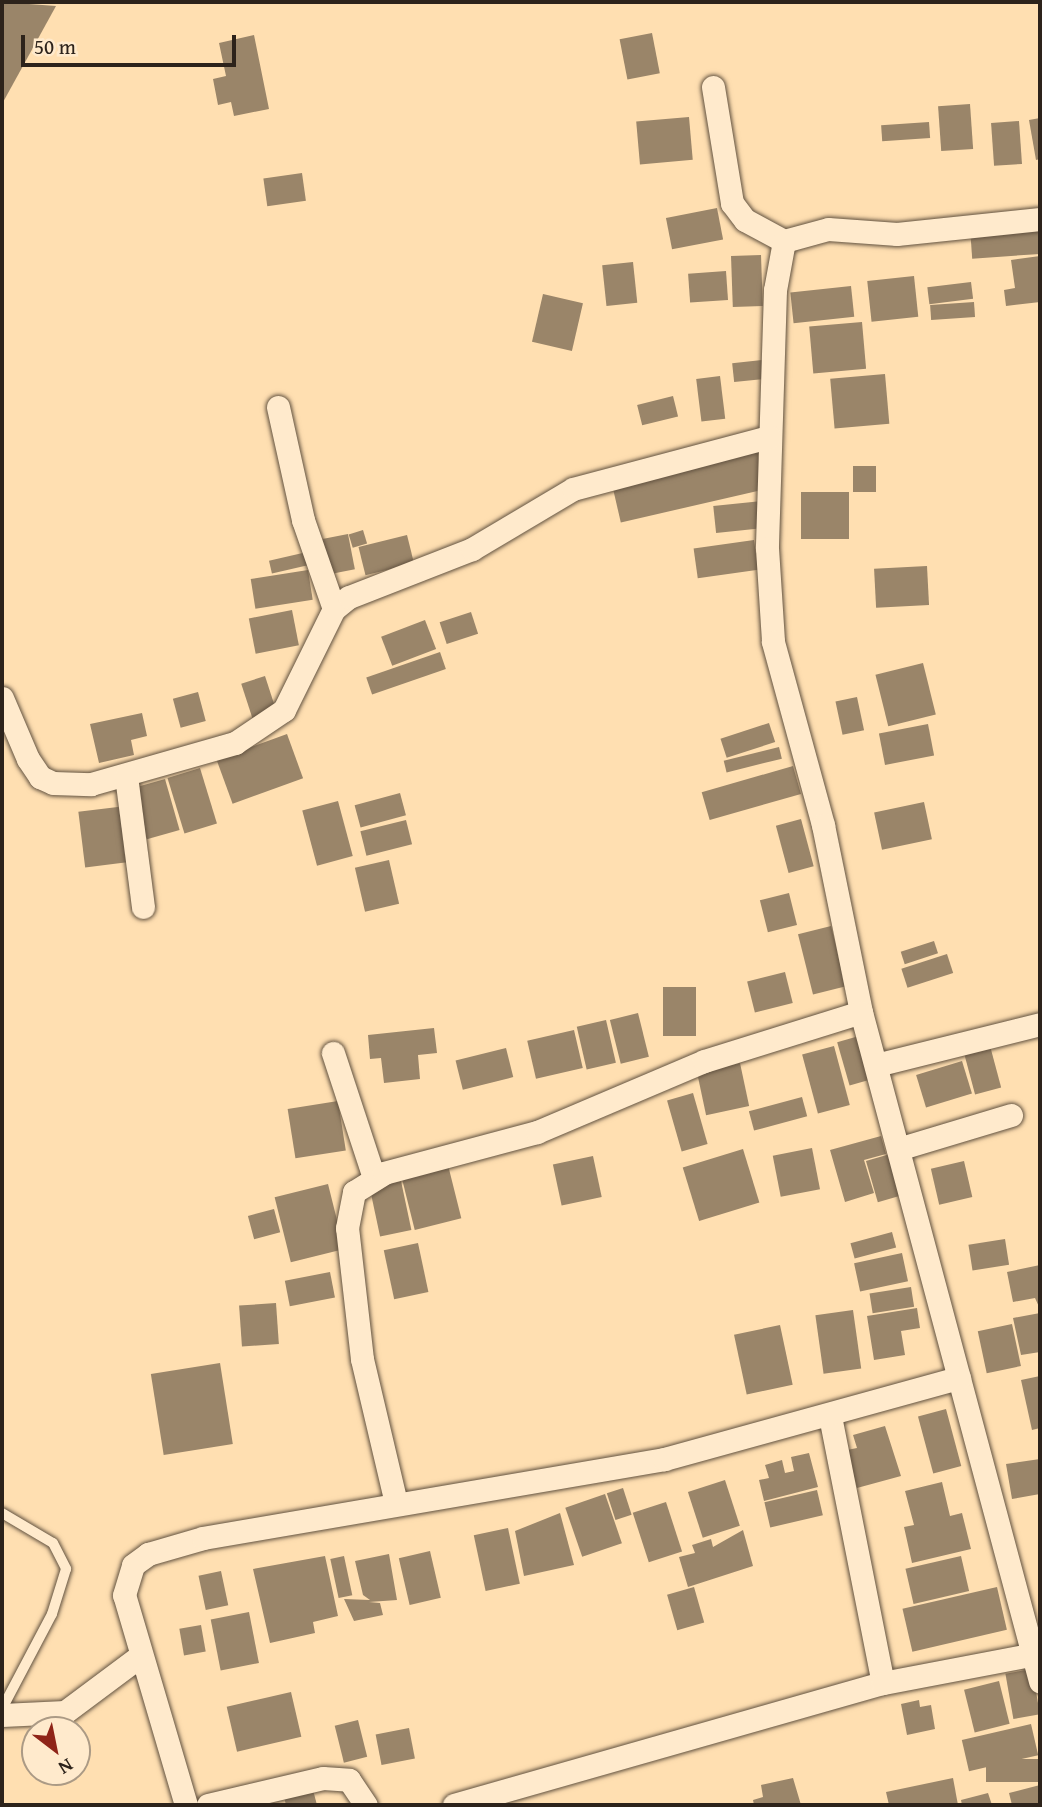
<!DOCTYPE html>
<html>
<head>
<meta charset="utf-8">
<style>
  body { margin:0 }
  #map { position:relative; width:1042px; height:1807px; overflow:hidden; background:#ffdfb1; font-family:"Gentium Book Plus",serif }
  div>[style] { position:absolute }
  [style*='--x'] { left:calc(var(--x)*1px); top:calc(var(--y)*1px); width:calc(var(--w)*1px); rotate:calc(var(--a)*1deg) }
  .building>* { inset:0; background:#9a8569; transform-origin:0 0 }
  .roads { filter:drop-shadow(0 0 2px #625240) drop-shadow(0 0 2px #625240) }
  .lane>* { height:10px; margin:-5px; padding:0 5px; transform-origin:5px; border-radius:5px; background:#ffeacc }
  .street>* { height:23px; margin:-11.5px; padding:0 11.5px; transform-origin:11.5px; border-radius:11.5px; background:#ffeacc }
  span { translate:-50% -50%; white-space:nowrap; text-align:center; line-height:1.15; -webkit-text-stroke:6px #ffeacc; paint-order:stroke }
  .frame { position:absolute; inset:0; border:4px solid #2d231b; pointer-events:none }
  .north { position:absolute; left:21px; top:1716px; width:70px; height:70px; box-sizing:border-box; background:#ffeacc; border:2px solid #ab9a85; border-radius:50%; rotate:148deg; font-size:19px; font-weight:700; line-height:28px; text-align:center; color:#2d231b }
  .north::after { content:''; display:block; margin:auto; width:24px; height:32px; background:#8f2418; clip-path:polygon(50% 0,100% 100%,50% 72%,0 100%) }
  .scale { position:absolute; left:21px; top:35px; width:215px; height:32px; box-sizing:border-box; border:4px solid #2d231b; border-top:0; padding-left:9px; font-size:21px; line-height:24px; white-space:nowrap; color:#2d231b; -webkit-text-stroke:5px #ffeacc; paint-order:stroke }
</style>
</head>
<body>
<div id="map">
  <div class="building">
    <i style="clip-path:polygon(2px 2px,56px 6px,2px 104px)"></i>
    <i style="left:652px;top:33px;width:41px;height:33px;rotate:79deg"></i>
    <i style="clip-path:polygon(254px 35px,269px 109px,234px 116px,231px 102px,218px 105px,213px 79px,226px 76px,219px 43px)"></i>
    <i style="left:970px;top:104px;width:45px;height:32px;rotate:86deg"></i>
    <i style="left:689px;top:117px;width:43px;height:53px;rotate:85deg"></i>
    <i style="clip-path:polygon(1040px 118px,1040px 159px,1036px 160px,1029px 120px)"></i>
    <i style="left:1019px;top:121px;width:43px;height:28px;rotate:86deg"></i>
    <i style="left:929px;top:122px;width:16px;height:48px;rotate:86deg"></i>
    <i style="left:302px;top:173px;width:28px;height:39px;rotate:82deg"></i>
    <i style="left:717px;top:208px;width:32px;height:52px;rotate:79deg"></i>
    <i style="left:1038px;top:225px;width:29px;height:68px;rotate:86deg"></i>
    <i style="left:761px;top:255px;width:51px;height:30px;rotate:88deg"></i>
    <i style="clip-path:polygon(1040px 256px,1040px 302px,1006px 306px,1004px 290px,1015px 288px,1011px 260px)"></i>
    <i style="left:633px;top:262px;width:41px;height:31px;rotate:84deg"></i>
    <i style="left:726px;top:271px;width:29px;height:38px;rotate:86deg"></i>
    <i style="left:914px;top:276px;width:41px;height:47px;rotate:84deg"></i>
    <i style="left:971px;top:282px;width:17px;height:44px;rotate:83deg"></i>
    <i style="left:851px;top:286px;width:31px;height:61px;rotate:84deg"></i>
    <i style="left:543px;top:294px;width:41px;height:49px;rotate:13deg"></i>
    <i style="left:974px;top:302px;width:15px;height:44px;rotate:86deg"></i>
    <i style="left:862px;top:322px;width:47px;height:53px;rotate:85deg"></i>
    <i style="left:762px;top:360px;width:19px;height:30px;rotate:84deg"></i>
    <i style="left:885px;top:374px;width:50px;height:55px;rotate:85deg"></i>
    <i style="left:720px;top:376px;width:43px;height:24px;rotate:83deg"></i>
    <i style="left:673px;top:396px;width:21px;height:37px;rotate:76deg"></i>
    <i style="left:757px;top:450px;width:40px;height:149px;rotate:77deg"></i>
    <i style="left:853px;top:466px;width:23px;height:26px"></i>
    <i style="left:801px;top:492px;width:48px;height:47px"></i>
    <i style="left:762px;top:501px;width:27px;height:49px;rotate:84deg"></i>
    <i style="left:363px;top:530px;width:14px;height:15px;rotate:73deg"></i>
    <i style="left:348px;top:534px;width:36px;height:26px;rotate:79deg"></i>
    <i style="left:407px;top:535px;width:29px;height:50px;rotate:76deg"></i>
    <i style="left:754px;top:540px;width:30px;height:61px;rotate:82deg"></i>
    <i style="left:307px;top:552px;width:13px;height:39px;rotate:77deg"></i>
    <i style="left:927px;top:566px;width:39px;height:53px;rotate:87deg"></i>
    <i style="left:308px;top:570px;width:30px;height:58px;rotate:81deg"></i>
    <i style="left:292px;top:610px;width:36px;height:44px;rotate:79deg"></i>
    <i style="left:471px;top:612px;width:23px;height:33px;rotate:72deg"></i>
    <i style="left:425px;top:620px;width:31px;height:47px;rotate:69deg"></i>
    <i style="left:440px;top:652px;width:18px;height:78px;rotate:71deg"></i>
    <i style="left:923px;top:663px;width:53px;height:49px;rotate:76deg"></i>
    <i style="left:265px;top:676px;width:36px;height:25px;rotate:72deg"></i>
    <i style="left:198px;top:692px;width:30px;height:26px;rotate:75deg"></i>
    <i style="left:857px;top:697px;width:34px;height:22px;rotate:78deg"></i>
    <i style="clip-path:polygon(142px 713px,147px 736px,131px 740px,134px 755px,99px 763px,90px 724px)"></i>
    <i style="left:769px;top:723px;width:20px;height:51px;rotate:72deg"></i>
    <i style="left:928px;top:724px;width:32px;height:50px;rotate:79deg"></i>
    <i style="left:287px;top:734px;width:47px;height:75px;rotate:70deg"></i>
    <i style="left:779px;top:747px;width:12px;height:57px;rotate:76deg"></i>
    <i style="left:793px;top:766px;width:29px;height:95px;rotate:74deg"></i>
    <i style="left:200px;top:768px;width:58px;height:34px;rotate:73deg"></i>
    <i style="left:165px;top:779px;width:53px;height:34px;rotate:74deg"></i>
    <i style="left:400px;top:793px;width:23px;height:47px;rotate:75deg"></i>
    <i style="left:338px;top:801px;width:57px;height:37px;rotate:75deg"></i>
    <i style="left:924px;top:802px;width:38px;height:51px;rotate:78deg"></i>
    <i style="left:126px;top:806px;width:56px;height:48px;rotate:83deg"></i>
    <i style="left:801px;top:819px;width:49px;height:26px;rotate:75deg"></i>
    <i style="left:406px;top:820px;width:25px;height:47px;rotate:76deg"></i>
    <i style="left:389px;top:860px;width:45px;height:35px;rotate:77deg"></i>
    <i style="left:789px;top:893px;width:33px;height:30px;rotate:76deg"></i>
    <i style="left:831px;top:926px;width:62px;height:34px;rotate:76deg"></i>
    <i style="left:934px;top:941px;width:13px;height:35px;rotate:72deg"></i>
    <i style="left:947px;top:954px;width:20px;height:48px;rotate:72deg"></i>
    <i style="left:785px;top:972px;width:32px;height:39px;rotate:76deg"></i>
    <i style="left:663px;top:987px;width:33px;height:49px"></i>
    <i style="left:638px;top:1013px;width:45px;height:29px;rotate:76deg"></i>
    <i style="left:606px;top:1020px;width:44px;height:30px;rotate:77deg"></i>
    <i style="clip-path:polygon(434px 1028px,437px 1053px,418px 1055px,420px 1079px,384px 1083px,381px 1058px,370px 1059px,368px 1035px)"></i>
    <i style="left:574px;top:1030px;width:39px;height:48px;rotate:77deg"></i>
    <i style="left:866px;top:1034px;width:45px;height:30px;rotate:74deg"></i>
    <i style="left:989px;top:1042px;width:47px;height:27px;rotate:75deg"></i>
    <i style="left:834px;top:1046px;width:61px;height:33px;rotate:75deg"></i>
    <i style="left:506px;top:1048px;width:30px;height:52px;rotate:76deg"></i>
    <i style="left:962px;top:1061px;width:34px;height:48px;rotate:73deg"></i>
    <i style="left:740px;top:1063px;width:44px;height:44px;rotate:78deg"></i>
    <i style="left:693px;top:1093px;width:53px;height:27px;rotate:74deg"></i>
    <i style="left:802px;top:1097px;width:20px;height:55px;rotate:75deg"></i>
    <i style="left:338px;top:1101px;width:50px;height:51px;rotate:81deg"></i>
    <i style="clip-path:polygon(881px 1136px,886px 1154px,864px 1160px,874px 1193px,845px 1202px,830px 1150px)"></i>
    <i style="left:812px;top:1148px;width:42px;height:40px;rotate:79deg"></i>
    <i style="left:743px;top:1149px;width:56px;height:63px;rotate:73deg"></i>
    <i style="left:890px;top:1154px;width:43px;height:25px;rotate:74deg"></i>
    <i style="left:593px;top:1156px;width:42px;height:41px;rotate:78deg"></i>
    <i style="left:964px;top:1161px;width:37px;height:34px;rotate:77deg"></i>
    <i style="left:448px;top:1165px;width:55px;height:48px;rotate:76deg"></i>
    <i style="left:401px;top:1181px;width:50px;height:32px;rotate:78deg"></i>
    <i style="left:328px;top:1184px;width:67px;height:55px;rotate:76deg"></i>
    <i style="left:274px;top:1209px;width:24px;height:27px;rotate:75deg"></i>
    <i style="left:892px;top:1232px;width:16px;height:43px;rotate:75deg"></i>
    <i style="left:1005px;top:1239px;width:26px;height:37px;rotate:81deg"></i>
    <i style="left:418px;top:1243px;width:50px;height:35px;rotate:78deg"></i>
    <i style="left:902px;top:1253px;width:29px;height:49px;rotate:78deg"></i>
    <i style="clip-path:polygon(1040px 1265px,1040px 1309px,1035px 1298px,1013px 1302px,1007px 1272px)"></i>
    <i style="left:330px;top:1272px;width:26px;height:46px;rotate:79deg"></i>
    <i style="left:911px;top:1287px;width:20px;height:42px;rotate:81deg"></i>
    <i style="left:276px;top:1303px;width:41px;height:37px;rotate:86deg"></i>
    <i style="clip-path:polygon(917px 1308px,920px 1328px,901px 1331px,905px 1355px,874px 1360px,867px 1316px)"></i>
    <i style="left:853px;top:1310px;width:59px;height:38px;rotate:82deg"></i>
    <i style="clip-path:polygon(1040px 1313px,1040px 1352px,1021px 1355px,1013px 1318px)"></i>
    <i style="left:1012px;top:1324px;width:43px;height:35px;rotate:78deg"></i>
    <i style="left:780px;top:1325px;width:61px;height:47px;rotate:78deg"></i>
    <i style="left:220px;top:1363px;width:82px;height:70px;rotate:81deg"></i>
    <i style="clip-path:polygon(1040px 1376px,1040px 1428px,1032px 1430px,1021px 1380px)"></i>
    <i style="left:946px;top:1409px;width:59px;height:29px;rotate:75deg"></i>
    <i style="clip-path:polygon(885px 1426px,901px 1476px,857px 1488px,847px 1450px,857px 1448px,853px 1435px)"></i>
    <i style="clip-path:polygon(809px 1453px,818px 1487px,764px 1501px,759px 1480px,769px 1478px,765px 1465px,782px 1460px,785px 1473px,794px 1471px,791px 1457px)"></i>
    <i style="clip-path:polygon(1040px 1459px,1040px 1494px,1012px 1499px,1006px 1464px)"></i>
    <i style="left:725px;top:1480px;width:48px;height:39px;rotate:72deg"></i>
    <i style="clip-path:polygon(942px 1482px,950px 1516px,962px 1513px,971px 1549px,912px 1563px,904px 1527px,914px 1525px,905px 1491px)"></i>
    <i style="left:623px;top:1488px;width:28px;height:17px;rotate:72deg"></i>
    <i style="left:817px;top:1490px;width:26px;height:54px;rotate:77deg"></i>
    <i style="left:605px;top:1494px;width:52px;height:42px;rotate:71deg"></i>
    <i style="left:666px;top:1502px;width:52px;height:35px;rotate:72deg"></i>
    <i style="clip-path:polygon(560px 1513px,574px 1565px,524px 1576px,515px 1531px)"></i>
    <i style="left:508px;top:1528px;width:57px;height:35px;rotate:78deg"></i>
    <i style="clip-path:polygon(743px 1530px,753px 1566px,688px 1587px,679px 1557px,695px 1553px,692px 1545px,711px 1539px,713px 1547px)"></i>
    <i style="left:430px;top:1551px;width:48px;height:32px;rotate:77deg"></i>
    <i style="clip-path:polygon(389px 1554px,397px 1600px,369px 1602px,380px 1603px,383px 1615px,354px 1621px,344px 1599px,370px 1600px,363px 1595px,355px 1561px)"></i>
    <i style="clip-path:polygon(325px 1556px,338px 1616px,313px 1622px,315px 1633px,270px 1643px,253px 1569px)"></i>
    <i style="left:344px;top:1556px;width:40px;height:14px;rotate:78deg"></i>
    <i style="left:961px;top:1556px;width:36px;height:57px;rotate:77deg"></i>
    <i style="left:221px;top:1571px;width:35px;height:23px;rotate:78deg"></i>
    <i style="left:694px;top:1587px;width:37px;height:28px;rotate:74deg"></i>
    <i style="left:997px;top:1587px;width:44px;height:97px;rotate:77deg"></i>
    <i style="left:249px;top:1612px;width:52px;height:39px;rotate:79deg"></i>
    <i style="left:201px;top:1625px;width:27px;height:22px;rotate:80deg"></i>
    <i style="left:1032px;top:1669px;width:46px;height:27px;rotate:80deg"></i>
    <i style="left:999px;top:1681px;width:44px;height:36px;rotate:76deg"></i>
    <i style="left:291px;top:1692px;width:46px;height:66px;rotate:77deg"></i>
    <i style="clip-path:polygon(919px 1700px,920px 1707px,931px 1705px,935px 1729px,907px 1735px,901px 1704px)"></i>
    <i style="left:358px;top:1720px;width:38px;height:24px;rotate:76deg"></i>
    <i style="left:1031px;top:1724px;width:32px;height:71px;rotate:77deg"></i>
    <i style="left:409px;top:1728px;width:31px;height:34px;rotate:79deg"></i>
    <i style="left:1040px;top:1759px;width:23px;height:54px;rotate:90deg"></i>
    <i style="clip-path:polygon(793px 1778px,801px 1805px,754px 1805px,753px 1800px,763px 1797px,761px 1785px)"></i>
    <i style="clip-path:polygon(953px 1778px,958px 1805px,889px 1805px,886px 1792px)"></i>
    <i style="clip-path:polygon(1040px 1785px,1040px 1805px,1012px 1805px,1009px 1793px)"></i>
    <i style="clip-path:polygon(313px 1790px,317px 1805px,286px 1805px,284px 1797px)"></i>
    <i style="clip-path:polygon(988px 1793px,992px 1805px,962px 1805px,961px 1800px)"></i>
  </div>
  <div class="roads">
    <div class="lane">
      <i style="--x:2;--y:1513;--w:59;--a:30.5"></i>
      <i style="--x:53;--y:1543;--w:29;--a:63"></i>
      <i style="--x:66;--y:1569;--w:47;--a:107.3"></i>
      <i style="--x:52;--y:1614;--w:107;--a:117.8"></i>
    </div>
    <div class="street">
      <i style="--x:713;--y:87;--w:118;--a:80.7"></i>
      <i style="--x:732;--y:203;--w:21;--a:53"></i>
      <i style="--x:745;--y:220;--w:44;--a:28.3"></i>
      <i style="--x:1040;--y:219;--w:144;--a:174"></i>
      <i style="--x:897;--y:234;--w:69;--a:-175.9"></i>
      <i style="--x:828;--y:229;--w:46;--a:164.7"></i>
      <i style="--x:784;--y:241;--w:50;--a:100.4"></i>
      <i style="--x:775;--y:290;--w:258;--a:91.8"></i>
      <i style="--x:767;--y:548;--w:94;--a:86.3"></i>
      <i style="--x:773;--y:642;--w:190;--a:74.7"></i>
      <i style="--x:823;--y:825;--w:191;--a:78.5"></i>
      <i style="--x:861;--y:1012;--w:693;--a:75.02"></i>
      <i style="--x:278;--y:407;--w:116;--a:77.5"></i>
      <i style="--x:303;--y:520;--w:94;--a:70.8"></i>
      <i style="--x:2;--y:698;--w:66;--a:66.9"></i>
      <i style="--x:28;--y:759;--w:22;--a:56"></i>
      <i style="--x:40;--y:777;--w:14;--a:25"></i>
      <i style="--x:53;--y:783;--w:38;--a:2"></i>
      <i style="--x:91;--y:784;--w:150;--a:-15.9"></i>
      <i style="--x:235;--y:743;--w:59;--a:-34"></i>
      <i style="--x:284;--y:710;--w:113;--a:-63.7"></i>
      <i style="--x:334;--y:609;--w:19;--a:-39"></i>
      <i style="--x:349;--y:597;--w:132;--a:-21.3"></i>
      <i style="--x:472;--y:549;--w:117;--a:-30.7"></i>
      <i style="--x:573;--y:489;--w:203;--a:-14.9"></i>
      <i style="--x:126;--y:776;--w:132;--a:82.6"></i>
      <i style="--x:333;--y:1053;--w:132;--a:71.8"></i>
      <i style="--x:876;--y:1065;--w:169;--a:-14"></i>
      <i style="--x:898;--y:1149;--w:118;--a:-16.7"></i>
      <i style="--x:830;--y:1416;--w:272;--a:78.8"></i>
      <i style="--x:396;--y:1503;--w:148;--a:-103.3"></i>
      <i style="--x:362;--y:1359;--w:132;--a:-96.5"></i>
      <i style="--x:347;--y:1228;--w:37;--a:-79"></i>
      <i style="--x:354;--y:1192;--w:36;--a:-32"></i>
      <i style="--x:384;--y:1173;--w:158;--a:-15"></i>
      <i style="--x:537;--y:1132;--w:181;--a:-23"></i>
      <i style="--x:704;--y:1061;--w:164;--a:-17.3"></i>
      <i style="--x:2;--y:1715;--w:63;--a:-2.7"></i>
      <i style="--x:65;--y:1712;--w:94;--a:-36.7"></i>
      <i style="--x:186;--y:1805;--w:219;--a:-106.4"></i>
      <i style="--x:124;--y:1595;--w:31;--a:-73"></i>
      <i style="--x:133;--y:1565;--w:19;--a:-36"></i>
      <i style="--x:148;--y:1554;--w:57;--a:-16.2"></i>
      <i style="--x:203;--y:1538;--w:468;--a:-9.7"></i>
      <i style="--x:664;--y:1459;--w:306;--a:-15.4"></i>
      <i style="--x:208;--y:1805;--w:118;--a:-13.2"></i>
      <i style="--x:323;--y:1778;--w:26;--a:4"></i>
      <i style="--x:349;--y:1780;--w:30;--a:56"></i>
      <i style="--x:454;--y:1805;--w:446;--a:-15.9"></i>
      <i style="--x:883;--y:1683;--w:160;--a:-10.8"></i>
    </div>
  </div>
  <div class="frame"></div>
  <div class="north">N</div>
  <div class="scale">50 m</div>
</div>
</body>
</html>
